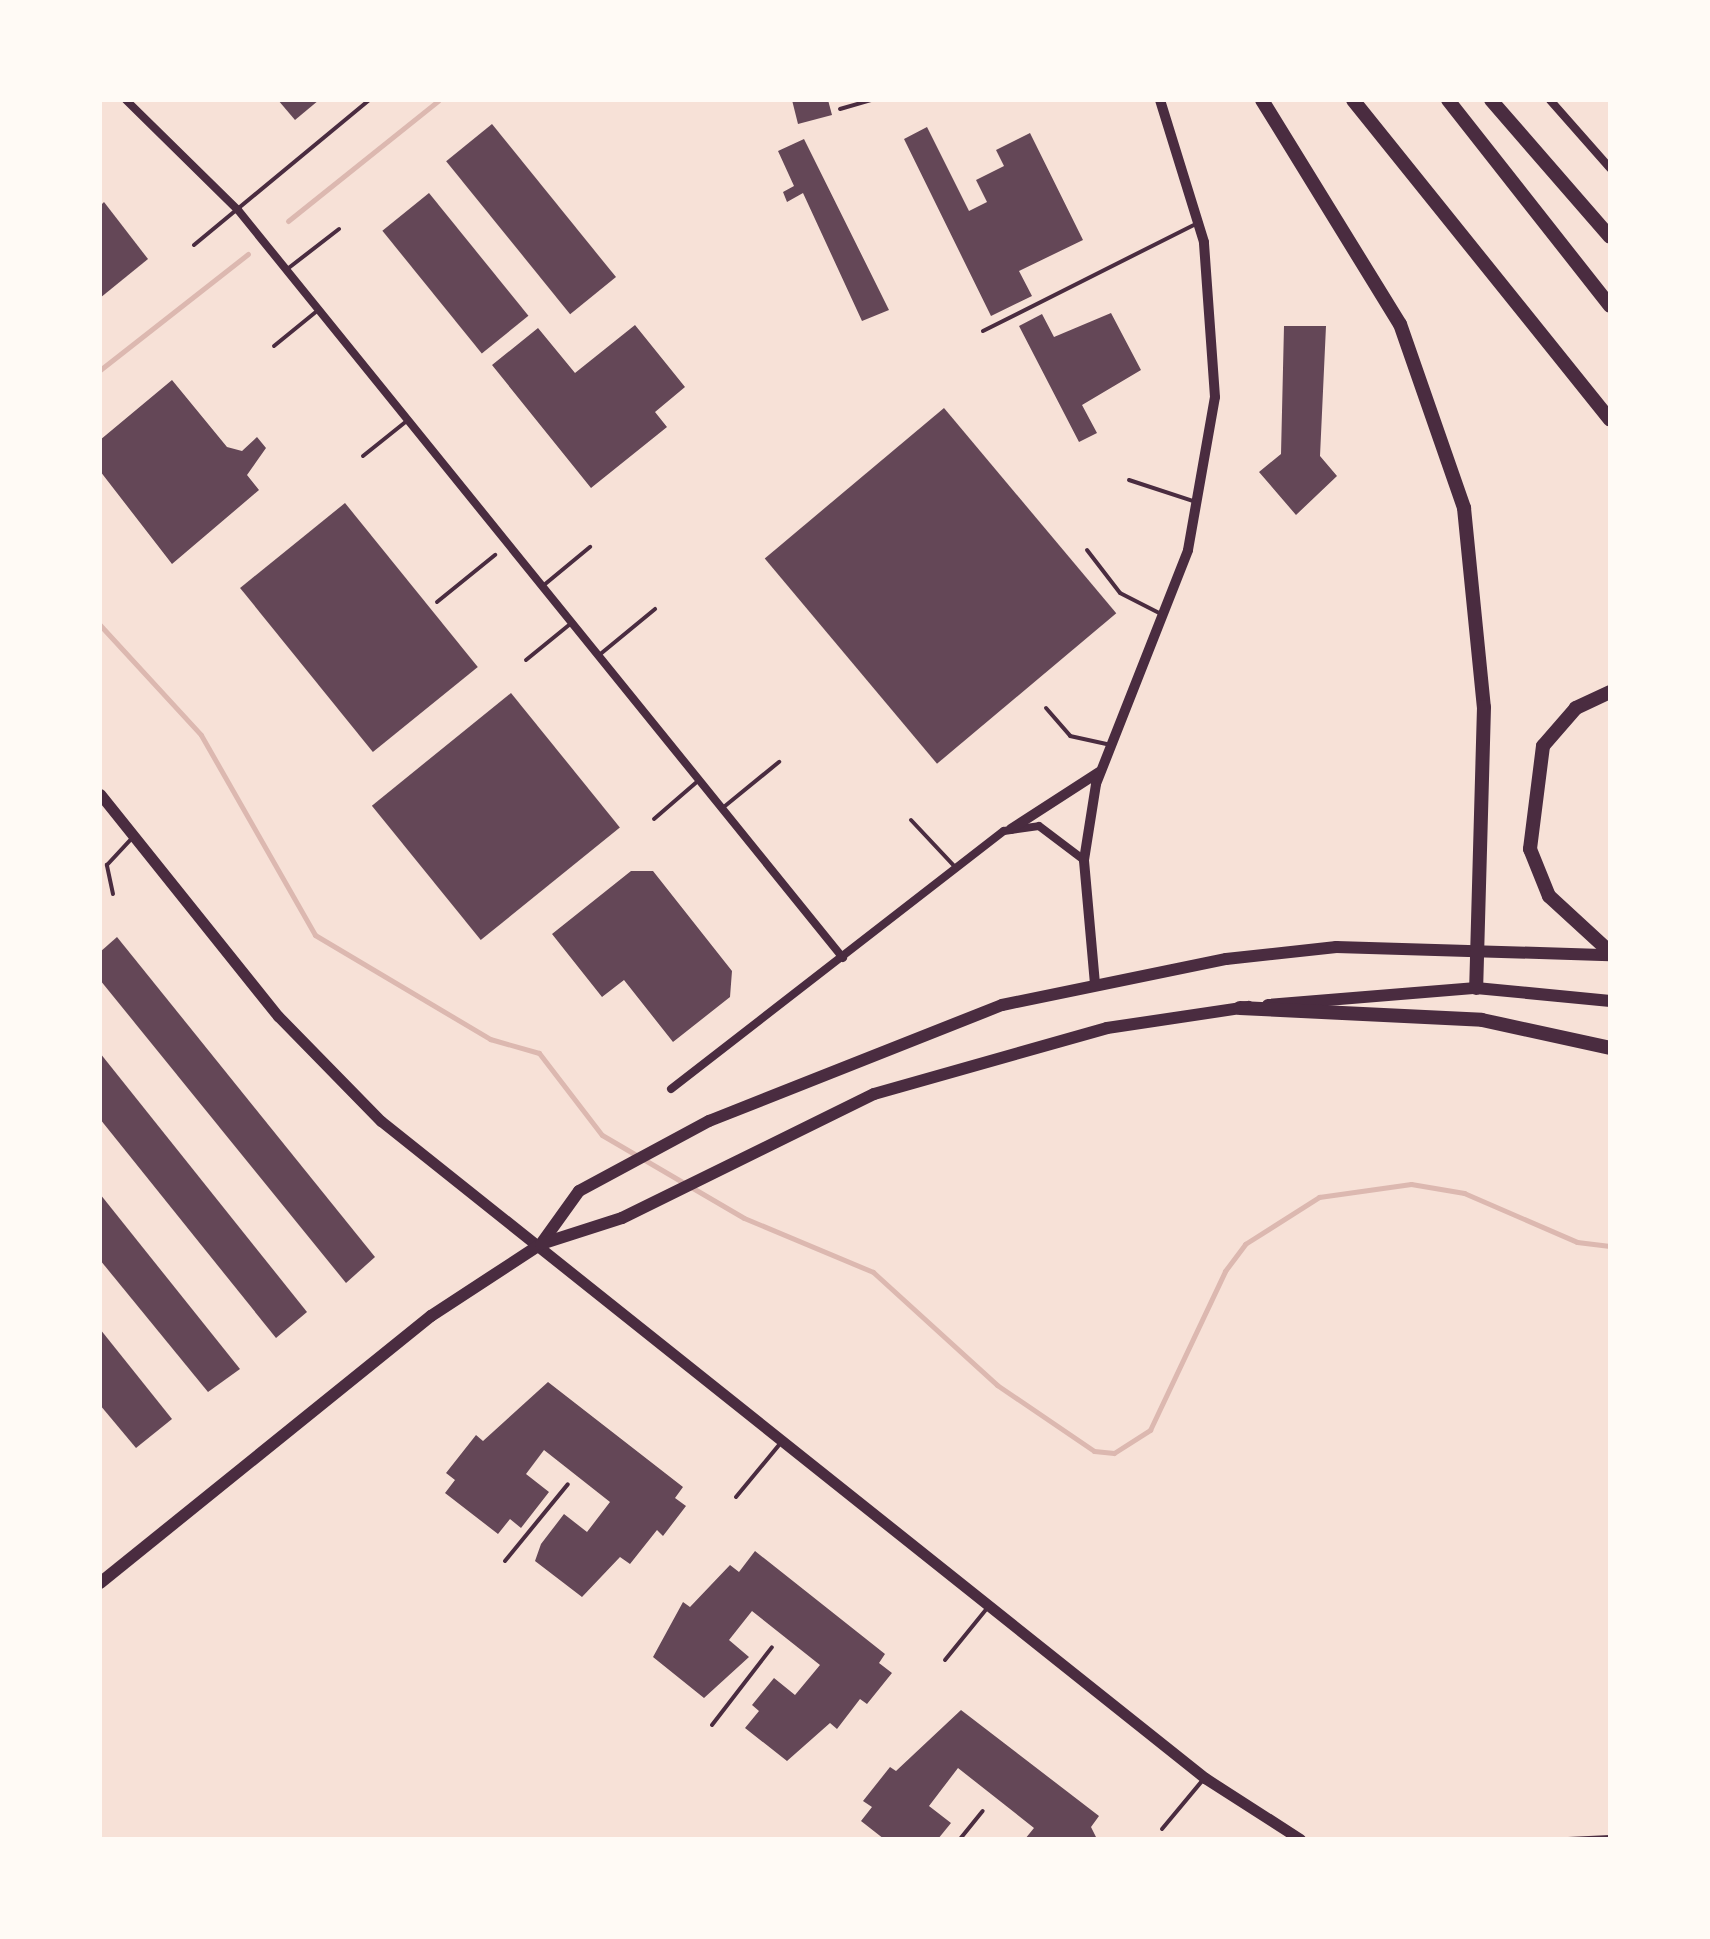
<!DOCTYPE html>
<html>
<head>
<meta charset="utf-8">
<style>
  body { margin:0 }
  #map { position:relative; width:1710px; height:1939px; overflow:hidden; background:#f7e1d7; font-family:"Fira Sans Condensed",sans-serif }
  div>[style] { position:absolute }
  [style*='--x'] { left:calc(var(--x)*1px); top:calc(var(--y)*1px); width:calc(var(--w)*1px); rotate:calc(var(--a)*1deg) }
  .stream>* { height:5px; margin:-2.5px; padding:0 2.5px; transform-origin:2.5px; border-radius:2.5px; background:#dcb8b0 }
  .building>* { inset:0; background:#644757; transform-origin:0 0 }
  .path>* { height:4px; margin:-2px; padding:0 2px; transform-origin:2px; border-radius:2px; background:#4a2c40 }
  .service>* { height:4px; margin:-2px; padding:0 2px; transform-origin:2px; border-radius:2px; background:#4a2c40 }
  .minor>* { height:8px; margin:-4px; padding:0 4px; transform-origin:4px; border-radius:4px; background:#4a2c40 }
  .tertiary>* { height:10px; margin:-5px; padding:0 5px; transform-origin:5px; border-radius:5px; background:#4a2c40 }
  .secondary>* { height:11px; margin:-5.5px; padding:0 5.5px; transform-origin:5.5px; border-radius:5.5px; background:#4a2c40 }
  .trunk>* { height:12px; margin:-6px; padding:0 6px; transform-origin:6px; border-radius:6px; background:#4a2c40 }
  .motorway>* { height:14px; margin:-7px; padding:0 7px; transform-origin:7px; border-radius:7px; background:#4a2c40 }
  span { translate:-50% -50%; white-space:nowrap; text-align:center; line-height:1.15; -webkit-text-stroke:8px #fffaf5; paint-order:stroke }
  .frame { position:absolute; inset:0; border:102px solid #fffaf5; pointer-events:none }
</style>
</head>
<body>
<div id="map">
  <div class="stream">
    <i style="--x:288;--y:221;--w:193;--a:-38.7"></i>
    <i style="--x:100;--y:370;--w:188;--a:-38.1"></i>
    <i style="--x:100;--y:625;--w:149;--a:47.4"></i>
    <i style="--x:201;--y:735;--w:230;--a:60.3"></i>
    <i style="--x:315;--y:935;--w:204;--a:30.7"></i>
    <i style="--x:490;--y:1039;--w:51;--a:15.9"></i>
    <i style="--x:539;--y:1053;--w:103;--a:52.5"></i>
    <i style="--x:602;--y:1135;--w:164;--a:30.3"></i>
    <i style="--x:744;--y:1218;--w:140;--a:22.7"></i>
    <i style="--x:873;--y:1272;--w:168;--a:42.3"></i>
    <i style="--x:997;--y:1385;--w:117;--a:34.2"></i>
    <i style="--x:1094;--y:1451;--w:20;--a:6"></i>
    <i style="--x:1114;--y:1453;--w:43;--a:-32.6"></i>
    <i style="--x:1150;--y:1430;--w:176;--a:-64.7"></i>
    <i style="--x:1225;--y:1271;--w:34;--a:-53"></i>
    <i style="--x:1245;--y:1244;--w:88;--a:-32.4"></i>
    <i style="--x:1319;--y:1197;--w:93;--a:-8"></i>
    <i style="--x:1411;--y:1184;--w:54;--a:9.6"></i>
    <i style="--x:1464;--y:1193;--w:123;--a:23.4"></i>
    <i style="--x:1577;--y:1242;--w:33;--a:7"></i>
  </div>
  <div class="building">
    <i style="clip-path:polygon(278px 100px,319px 100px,295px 120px)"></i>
    <i style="clip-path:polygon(792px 100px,828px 100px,832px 115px,798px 124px)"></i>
    <i style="left:492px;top:124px;width:197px;height:59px;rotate:51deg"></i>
    <i style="clip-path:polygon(927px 127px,969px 211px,987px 202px,976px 180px,1004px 166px,996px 150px,1030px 133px,1083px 240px,1019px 271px,1032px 296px,991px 316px,904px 139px)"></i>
    <i style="clip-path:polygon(804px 139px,889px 310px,862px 321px,803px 193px,787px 202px,783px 192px,794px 186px,778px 151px)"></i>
    <i style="left:429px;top:193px;width:158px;height:60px;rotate:51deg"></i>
    <i style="clip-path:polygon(104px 202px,148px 259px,100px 298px,100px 206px)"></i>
    <i style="clip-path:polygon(1111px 313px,1141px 370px,1082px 405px,1097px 433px,1079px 442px,1019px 326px,1042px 314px,1054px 337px)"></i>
    <i style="clip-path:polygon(635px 325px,685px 387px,655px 412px,667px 427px,591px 488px,492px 365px,538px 328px,575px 373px)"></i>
    <i style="clip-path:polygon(1284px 326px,1326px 326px,1320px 456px,1337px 476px,1296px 515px,1259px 472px,1281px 454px)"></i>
    <i style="clip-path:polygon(172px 380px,227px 447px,242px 451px,257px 437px,266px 448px,247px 475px,259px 490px,172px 564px,100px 471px,100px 440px)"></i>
    <i style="left:944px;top:408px;width:268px;height:234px;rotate:50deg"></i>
    <i style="left:345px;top:503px;width:211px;height:135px;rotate:51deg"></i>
    <i style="left:511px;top:693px;width:173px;height:179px;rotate:51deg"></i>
    <i style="clip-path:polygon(631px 871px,653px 871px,732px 971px,730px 997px,673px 1042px,624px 980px,602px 997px,552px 934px)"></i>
    <i style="clip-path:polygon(117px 937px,375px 1257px,346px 1283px,100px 980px,100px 952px)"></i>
    <i style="clip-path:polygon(100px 1053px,307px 1312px,276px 1338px,100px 1119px)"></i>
    <i style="clip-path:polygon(100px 1194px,240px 1369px,208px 1392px,100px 1260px)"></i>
    <i style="clip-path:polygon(100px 1329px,172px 1419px,136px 1448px,100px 1405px)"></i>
    <i style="clip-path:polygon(548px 1382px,683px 1487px,675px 1498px,686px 1506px,663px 1536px,657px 1530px,630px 1564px,620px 1557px,582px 1597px,535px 1561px,541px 1544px,564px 1514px,587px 1532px,610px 1502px,544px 1450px,526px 1474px,549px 1492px,521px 1528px,510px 1519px,498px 1534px,445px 1493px,455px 1480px,446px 1473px,476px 1435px,483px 1441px)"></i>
    <i style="clip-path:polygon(755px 1551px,885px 1654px,879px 1663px,892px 1673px,867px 1704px,860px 1699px,837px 1729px,830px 1723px,787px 1761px,745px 1728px,759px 1711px,752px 1705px,774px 1678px,795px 1695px,820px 1665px,752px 1611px,729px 1640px,749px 1657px,704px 1698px,653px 1657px,683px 1602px,690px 1607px,730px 1565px,739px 1572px)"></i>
    <i style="clip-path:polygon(961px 1710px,1099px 1816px,1091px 1827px,1097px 1839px,1025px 1839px,1034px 1828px,958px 1768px,929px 1806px,951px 1823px,938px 1839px,884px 1839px,861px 1821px,872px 1807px,863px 1801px,890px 1767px,896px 1771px)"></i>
  </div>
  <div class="path">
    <i style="--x:437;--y:602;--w:75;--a:-39"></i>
  </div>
  <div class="service">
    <i style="--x:840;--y:109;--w:33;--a:-16"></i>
    <i style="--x:194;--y:245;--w:227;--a:-39.6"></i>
    <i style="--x:286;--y:270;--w:67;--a:-37.7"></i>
    <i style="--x:983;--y:331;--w:241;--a:-26.7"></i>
    <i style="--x:274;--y:346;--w:55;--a:-39.1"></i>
    <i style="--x:363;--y:456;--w:58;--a:-38.7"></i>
    <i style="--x:1129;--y:480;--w:71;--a:18.2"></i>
    <i style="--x:1087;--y:550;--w:54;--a:52.5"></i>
    <i style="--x:1120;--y:593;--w:44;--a:27.1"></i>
    <i style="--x:544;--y:585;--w:60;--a:-39.6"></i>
    <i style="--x:598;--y:656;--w:74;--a:-39.5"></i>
    <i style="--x:526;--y:660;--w:55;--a:-39.1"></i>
    <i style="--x:1046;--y:708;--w:37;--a:49"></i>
    <i style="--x:1070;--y:736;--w:42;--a:12.4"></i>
    <i style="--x:725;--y:806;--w:70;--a:-39.2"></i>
    <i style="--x:654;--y:819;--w:60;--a:-40.9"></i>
    <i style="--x:911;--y:820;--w:66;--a:46.8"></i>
    <i style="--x:113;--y:894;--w:30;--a:-102"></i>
    <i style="--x:107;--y:865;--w:38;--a:-47"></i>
    <i style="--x:736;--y:1497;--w:67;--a:-50.4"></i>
    <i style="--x:505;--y:1561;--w:99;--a:-50.7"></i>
    <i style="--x:945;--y:1660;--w:68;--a:-50.9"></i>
    <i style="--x:712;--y:1725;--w:98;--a:-52.4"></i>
    <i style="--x:1162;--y:1829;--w:62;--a:-50.2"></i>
    <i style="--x:960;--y:1839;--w:36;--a:-51"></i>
    <i style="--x:1568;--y:1839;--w:42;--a:-2.7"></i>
  </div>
  <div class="minor">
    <i style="--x:126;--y:100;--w:157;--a:44.5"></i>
    <i style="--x:238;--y:210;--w:962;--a:51.03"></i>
    <i style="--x:1550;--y:100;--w:91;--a:48.6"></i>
    <i style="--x:671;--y:1089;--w:421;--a:-37.8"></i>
    <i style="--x:1004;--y:831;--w:35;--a:-8"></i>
    <i style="--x:1039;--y:826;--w:56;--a:37.1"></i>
  </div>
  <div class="tertiary">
    <i style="--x:1011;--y:829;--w:105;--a:-32.9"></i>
    <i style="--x:1095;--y:984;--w:124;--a:-95.1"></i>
    <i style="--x:1084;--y:860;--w:77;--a:-81"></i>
    <i style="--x:1096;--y:784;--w:251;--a:-68.5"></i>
    <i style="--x:1188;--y:550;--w:155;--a:-80"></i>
    <i style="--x:1215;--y:397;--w:155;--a:-94.1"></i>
    <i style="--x:1204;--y:242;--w:149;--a:-107.2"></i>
  </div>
  <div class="secondary">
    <i style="--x:100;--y:794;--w:285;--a:51.3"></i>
    <i style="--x:278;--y:1016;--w:147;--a:45.6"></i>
    <i style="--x:381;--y:1121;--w:1054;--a:38.57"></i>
    <i style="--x:1205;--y:1778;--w:113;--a:32.7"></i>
  </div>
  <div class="trunk">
    <i style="--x:1268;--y:1005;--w:209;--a:-4.7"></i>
    <i style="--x:1476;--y:988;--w:135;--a:5.5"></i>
    <i style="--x:541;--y:1244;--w:65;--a:-54.4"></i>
    <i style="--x:579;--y:1191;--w:148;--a:-28.3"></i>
    <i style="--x:709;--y:1121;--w:315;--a:-21.6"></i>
    <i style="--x:1002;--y:1005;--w:229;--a:-11.6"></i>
    <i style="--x:1226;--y:959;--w:111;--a:-6.2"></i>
    <i style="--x:1336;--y:947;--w:274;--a:1.7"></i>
    <i style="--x:100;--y:1583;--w:425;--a:-38.9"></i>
    <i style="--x:431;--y:1316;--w:131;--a:-33.2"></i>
    <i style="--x:541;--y:1244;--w:85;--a:-17.8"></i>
    <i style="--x:622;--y:1218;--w:281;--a:-26.2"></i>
    <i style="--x:874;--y:1094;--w:242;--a:-15.8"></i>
    <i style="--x:1107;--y:1028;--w:143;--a:-8.5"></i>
  </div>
  <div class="motorway">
    <i style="--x:1262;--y:100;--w:263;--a:58.4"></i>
    <i style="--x:1400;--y:324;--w:195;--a:70.8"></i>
    <i style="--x:1464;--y:508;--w:200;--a:84.3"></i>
    <i style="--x:1484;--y:707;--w:281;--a:91.6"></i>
    <i style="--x:1353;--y:100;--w:410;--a:51.2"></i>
    <i style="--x:1448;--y:100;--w:262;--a:51.8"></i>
    <i style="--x:1491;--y:100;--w:181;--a:49"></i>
    <i style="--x:1610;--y:692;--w:38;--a:155"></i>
    <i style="--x:1576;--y:708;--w:50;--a:131"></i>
    <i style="--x:1543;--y:746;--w:104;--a:97.2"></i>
    <i style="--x:1530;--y:849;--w:51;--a:68"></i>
    <i style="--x:1549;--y:896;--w:83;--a:42.6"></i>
    <i style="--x:1240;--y:1008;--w:242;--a:2.8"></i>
    <i style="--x:1482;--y:1020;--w:131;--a:12.3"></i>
  </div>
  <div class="frame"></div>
</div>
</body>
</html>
